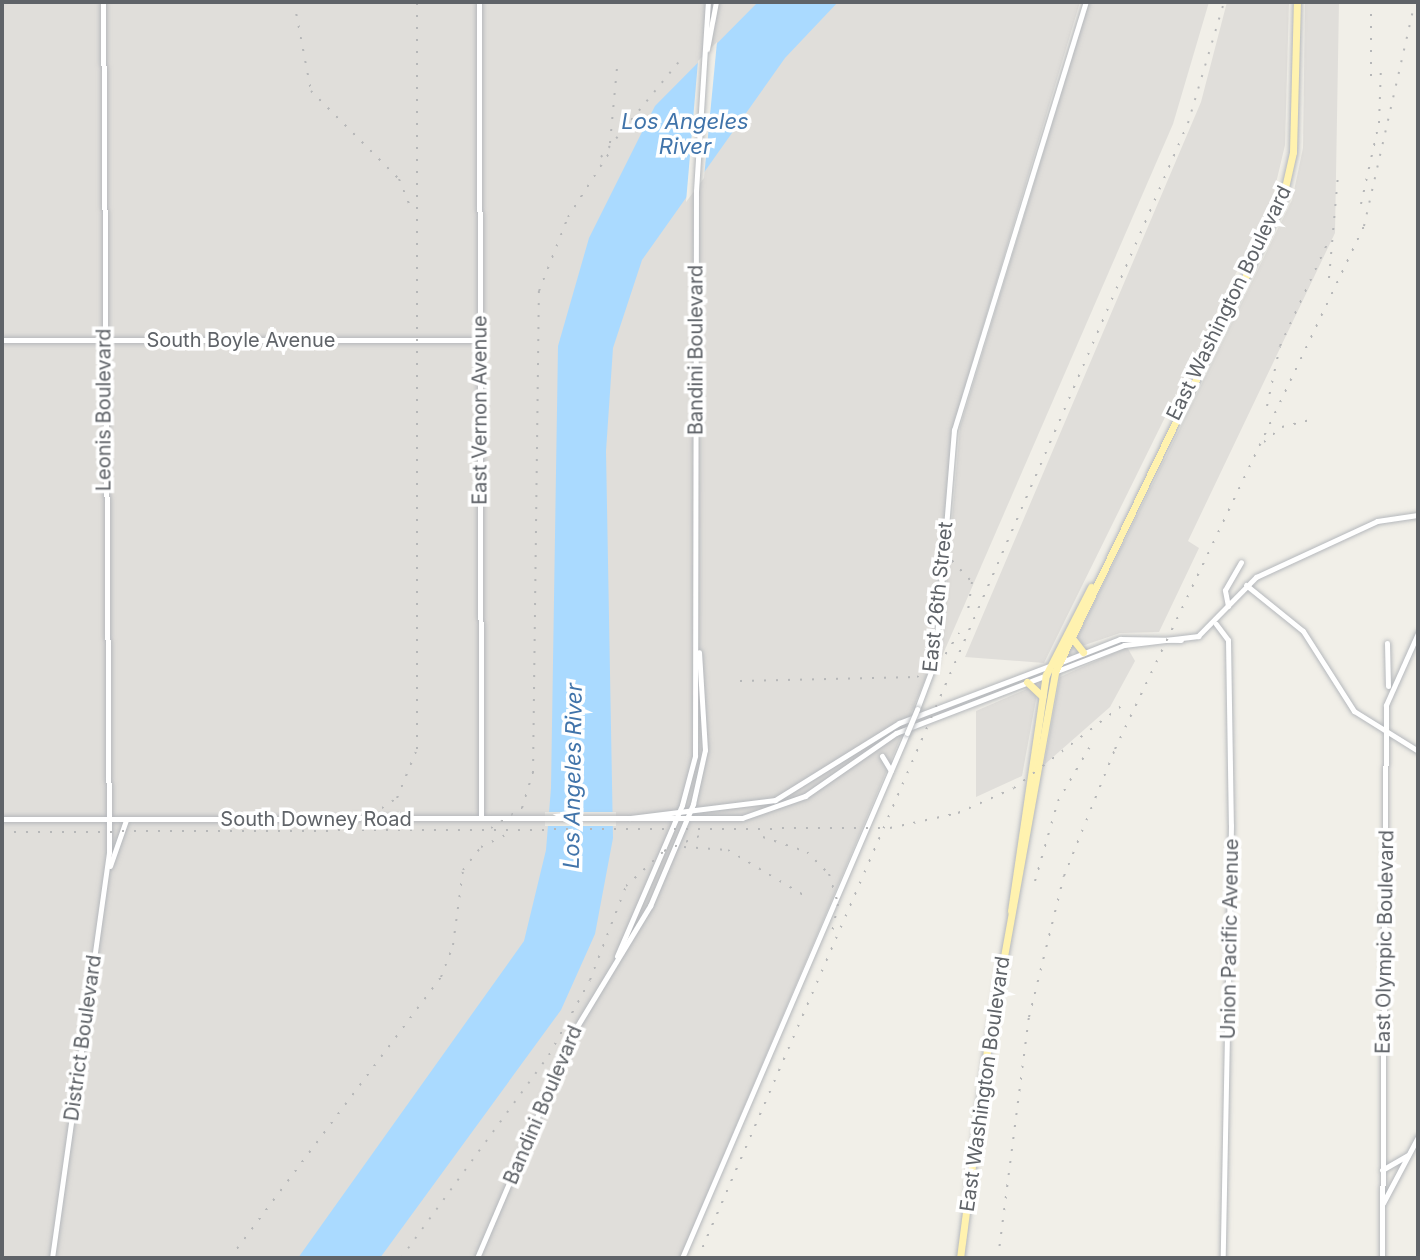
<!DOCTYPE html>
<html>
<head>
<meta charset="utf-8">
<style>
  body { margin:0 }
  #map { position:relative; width:1420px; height:1260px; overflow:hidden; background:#f1efe8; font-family:Inter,sans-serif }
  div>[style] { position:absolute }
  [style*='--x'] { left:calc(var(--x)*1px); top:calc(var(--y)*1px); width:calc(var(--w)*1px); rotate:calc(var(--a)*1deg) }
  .industrial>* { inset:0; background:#e0deda }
  .water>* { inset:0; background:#aadaff }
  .pier>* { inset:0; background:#f1efe8; transform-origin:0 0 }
  .roads { filter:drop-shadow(0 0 2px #b5b8bc) drop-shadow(0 0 2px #b5b8bc) }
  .tertiary>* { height:5px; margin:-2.5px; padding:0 2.5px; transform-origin:2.5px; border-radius:2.5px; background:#fff }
  .secondary>* { height:5px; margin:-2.5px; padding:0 2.5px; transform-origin:2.5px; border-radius:2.5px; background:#fff }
  .primary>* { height:7px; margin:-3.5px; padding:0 3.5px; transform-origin:3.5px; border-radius:3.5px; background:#fff2af }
  .rail>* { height:2px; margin-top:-1px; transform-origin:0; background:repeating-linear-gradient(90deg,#b6b7b8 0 2px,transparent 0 12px) }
  .bridges { filter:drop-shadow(0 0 2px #b5b8bc) drop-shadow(0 0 2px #b5b8bc) }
  .tertiary-bridge>* { height:5px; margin:-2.5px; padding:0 2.5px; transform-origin:2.5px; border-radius:2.5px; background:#fff }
  span { translate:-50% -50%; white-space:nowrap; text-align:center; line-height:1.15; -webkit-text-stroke:7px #fff; paint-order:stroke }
  .street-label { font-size:20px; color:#5f6368 }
  .water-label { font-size:22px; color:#4174aa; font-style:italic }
  .frame { position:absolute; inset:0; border:4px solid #5f6368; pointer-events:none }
</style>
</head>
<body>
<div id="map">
  <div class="industrial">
    <i style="clip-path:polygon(2px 2px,1080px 2px,954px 424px,931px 666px,680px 1258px,2px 1258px)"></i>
    <i style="clip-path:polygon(1089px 2px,1209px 2px,1173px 124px,940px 661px,960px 427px)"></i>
    <i style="clip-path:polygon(1227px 2px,1289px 2px,1285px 145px,1272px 200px,1044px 663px,965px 657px,1201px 102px)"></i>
    <i style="clip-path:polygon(1305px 2px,1339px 2px,1335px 233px,1188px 541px,1199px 548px,1159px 632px,1120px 633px,1079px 647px,1075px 642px,1292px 200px,1303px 148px)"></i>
    <i style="clip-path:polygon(1127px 647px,1135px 661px,1110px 707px,1044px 765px,1060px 677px)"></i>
    <i style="clip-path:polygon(1029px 688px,1037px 694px,1022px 776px,976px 797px,976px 711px)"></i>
  </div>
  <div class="water">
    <i style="clip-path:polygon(758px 2px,838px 2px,785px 58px,642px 260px,613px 348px,606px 451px,613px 838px,595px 934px,561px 1010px,380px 1258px,298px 1258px,524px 941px,546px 850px,551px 788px,558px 346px,589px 238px,655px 106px)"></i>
  </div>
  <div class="pier">
    <i style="clip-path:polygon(717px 42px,704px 178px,686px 202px,698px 61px)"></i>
    <i style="left:545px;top:812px;width:71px;height:14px"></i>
  </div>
  <div class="roads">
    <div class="tertiary">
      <i style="--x:479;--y:2;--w:816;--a:89.86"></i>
      <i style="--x:104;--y:340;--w:376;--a:0"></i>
      <i style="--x:1216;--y:624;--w:20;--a:53"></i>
      <i style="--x:1228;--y:640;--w:185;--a:89.1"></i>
      <i style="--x:1231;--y:825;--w:433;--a:91.1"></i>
      <i style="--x:917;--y:709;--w:51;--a:-69.4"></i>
      <i style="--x:935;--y:661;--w:232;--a:-85.3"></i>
      <i style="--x:954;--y:430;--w:448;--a:-72.9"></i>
      <i style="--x:882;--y:756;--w:17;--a:59"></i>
      <i style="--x:682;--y:1258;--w:571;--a:-66.8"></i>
    </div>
    <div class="secondary">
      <i style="--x:707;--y:49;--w:48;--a:-79.2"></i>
      <i style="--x:2;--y:340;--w:102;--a:0"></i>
      <i style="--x:1246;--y:585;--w:73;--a:38.9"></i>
      <i style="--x:1303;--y:631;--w:95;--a:57.5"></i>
      <i style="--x:1354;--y:711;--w:75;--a:32"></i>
      <i style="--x:1228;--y:606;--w:16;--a:-101"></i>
      <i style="--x:1225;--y:590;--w:32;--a:-60"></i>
      <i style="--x:1387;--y:643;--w:43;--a:88.7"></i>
      <i style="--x:1059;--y:663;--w:66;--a:-21.5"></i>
      <i style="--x:1120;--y:639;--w:61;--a:0.9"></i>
      <i style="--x:1057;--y:671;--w:72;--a:-21.2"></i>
      <i style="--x:1124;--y:645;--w:75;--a:-6.9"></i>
      <i style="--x:1198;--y:636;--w:83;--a:-45.5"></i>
      <i style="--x:1256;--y:577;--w:133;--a:-24.8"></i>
      <i style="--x:1377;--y:521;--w:41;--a:-8.3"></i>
      <i style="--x:631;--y:818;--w:145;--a:-7.1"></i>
      <i style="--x:775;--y:800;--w:146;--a:-31.8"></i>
      <i style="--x:899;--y:723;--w:160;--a:-20.8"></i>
      <i style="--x:2;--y:819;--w:740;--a:-0.08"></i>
      <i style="--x:742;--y:818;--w:67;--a:-19.2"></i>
      <i style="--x:805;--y:796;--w:111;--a:-34.7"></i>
      <i style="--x:896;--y:733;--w:162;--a:-21"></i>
      <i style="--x:110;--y:866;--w:49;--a:-70.8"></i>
      <i style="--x:617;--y:956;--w:164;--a:-66.7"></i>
      <i style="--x:682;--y:805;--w:51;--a:-75.1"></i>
      <i style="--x:695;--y:756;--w:565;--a:-89.9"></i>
      <i style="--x:696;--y:191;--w:189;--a:-86.4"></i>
      <i style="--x:1382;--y:1170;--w:30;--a:-30"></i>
      <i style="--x:1383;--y:1203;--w:75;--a:-62.1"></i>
      <i style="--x:52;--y:1258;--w:410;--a:-82"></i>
      <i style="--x:109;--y:852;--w:850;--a:-90.4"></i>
      <i style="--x:477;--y:1258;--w:245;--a:-66.9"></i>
      <i style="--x:573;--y:1033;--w:149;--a:-58.8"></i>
      <i style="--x:650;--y:906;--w:111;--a:-67.1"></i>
      <i style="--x:693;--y:804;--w:55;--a:-77.5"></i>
      <i style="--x:705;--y:750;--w:98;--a:-93.5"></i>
      <i style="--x:1382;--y:1258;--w:553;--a:-89.59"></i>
      <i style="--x:1386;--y:705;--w:79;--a:-66"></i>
    </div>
    <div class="primary">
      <i style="--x:1072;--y:638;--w:18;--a:52"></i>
      <i style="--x:1027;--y:682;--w:21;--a:43"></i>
      <i style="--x:1011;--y:911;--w:239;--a:-81.6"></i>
      <i style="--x:1046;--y:675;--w:99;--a:-62.9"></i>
      <i style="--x:960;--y:1258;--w:209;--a:-82.6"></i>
      <i style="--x:987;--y:1051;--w:385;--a:-79.8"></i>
      <i style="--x:1055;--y:672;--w:523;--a:-64.27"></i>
      <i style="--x:1282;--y:201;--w:50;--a:-77.3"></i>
      <i style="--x:1293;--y:152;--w:150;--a:-88.5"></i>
    </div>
  </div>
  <div class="rail">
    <i style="--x:294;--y:2;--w:91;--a:79.2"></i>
    <i style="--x:311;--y:91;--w:124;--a:45"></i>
    <i style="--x:399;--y:179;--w:35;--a:68"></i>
    <i style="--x:1371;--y:2;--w:79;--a:90"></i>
    <i style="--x:610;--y:143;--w:75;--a:-84.7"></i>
    <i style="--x:601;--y:157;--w:128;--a:-50.7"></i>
    <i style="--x:1361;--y:204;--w:83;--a:-77.5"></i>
    <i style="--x:1379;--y:123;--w:56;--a:-88"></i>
    <i style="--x:1329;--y:278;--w:102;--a:-85"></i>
    <i style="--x:1267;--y:406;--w:61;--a:-77.8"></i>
    <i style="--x:1280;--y:346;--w:115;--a:-65.2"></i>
    <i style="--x:1264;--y:442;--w:23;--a:-40"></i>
    <i style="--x:1282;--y:427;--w:29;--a:-14"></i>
    <i style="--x:944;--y:552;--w:41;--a:47"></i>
    <i style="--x:972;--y:582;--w:35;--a:98"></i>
    <i style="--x:740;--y:681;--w:177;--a:-1.3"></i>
    <i style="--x:917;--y:677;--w:26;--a:-31"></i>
    <i style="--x:939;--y:664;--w:37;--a:-57"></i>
    <i style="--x:352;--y:828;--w:54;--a:-33.7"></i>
    <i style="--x:397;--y:798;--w:53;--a:-67.8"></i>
    <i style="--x:417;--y:749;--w:747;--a:-90"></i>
    <i style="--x:491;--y:828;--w:37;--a:-33"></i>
    <i style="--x:522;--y:808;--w:37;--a:-73"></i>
    <i style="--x:533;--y:773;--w:482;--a:-89.3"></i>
    <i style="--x:539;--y:291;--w:79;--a:-68.6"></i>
    <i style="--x:568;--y:217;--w:80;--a:-57.3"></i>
    <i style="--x:2;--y:832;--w:888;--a:-0.26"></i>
    <i style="--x:890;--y:828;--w:70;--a:-12.4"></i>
    <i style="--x:958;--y:813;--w:61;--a:-24.1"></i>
    <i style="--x:1014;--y:788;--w:140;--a:-37.4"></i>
    <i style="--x:763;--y:837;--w:46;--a:18.8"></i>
    <i style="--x:807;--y:852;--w:31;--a:45"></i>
    <i style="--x:829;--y:874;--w:31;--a:73"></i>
    <i style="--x:838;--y:904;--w:30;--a:102"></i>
    <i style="--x:684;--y:847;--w:44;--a:3.9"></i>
    <i style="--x:728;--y:850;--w:90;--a:30.9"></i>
    <i style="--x:1035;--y:881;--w:83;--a:-74"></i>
    <i style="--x:1058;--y:801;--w:67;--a:-59.6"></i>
    <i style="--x:230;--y:1258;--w:351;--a:-53.1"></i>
    <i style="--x:441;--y:977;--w:34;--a:-69"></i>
    <i style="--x:453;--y:945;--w:76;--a:-82.4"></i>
    <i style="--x:463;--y:870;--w:29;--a:-52"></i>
    <i style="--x:481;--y:847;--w:28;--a:-26"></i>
    <i style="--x:401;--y:1258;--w:251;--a:-53.9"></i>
    <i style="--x:549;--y:1055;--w:85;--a:-61.3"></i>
    <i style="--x:590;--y:980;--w:101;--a:-69"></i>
    <i style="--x:626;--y:886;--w:52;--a:-42.6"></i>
    <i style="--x:664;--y:851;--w:38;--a:-23"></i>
    <i style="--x:698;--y:1258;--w:1236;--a:-66.65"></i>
    <i style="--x:1188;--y:123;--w:126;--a:-73.4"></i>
    <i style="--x:998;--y:1258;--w:243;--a:-82.7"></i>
    <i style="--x:1029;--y:1017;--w:145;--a:-76.1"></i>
    <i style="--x:1064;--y:876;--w:137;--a:-68.1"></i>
    <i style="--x:1115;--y:749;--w:579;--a:-64.54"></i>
    <i style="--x:1364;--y:226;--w:230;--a:-77.2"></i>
  </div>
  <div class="bridges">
    <div class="tertiary-bridge">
      <i style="--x:907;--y:733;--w:26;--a:-67"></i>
    </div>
  </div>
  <div class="street-label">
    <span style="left:1229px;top:303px;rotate:-64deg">East Washington Boulevard</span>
    <span style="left:241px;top:340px">South Boyle Avenue</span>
    <span style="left:696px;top:350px;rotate:-90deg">Bandini Boulevard</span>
    <span style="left:104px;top:410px;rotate:-90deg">Leonis Boulevard</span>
    <span style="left:480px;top:410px;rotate:-90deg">East Vernon Avenue</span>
    <span style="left:938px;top:597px;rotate:-84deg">East 26th Street</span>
    <span style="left:316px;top:819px">South Downey Road</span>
    <span style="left:1230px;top:939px;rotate:-89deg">Union Pacific Avenue</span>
    <span style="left:1385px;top:942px;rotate:-89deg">East Olympic Boulevard</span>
    <span style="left:83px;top:1038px;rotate:-82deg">District Boulevard</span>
    <span style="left:985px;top:1084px;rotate:-82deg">East Washington Boulevard</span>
    <span style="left:543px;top:1105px;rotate:-67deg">Bandini Boulevard</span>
  </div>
  <div class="water-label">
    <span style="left:685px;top:134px">Los Angeles<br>River</span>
    <span style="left:573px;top:776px;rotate:-89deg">Los Angeles River</span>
  </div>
  <div class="frame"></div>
</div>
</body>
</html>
